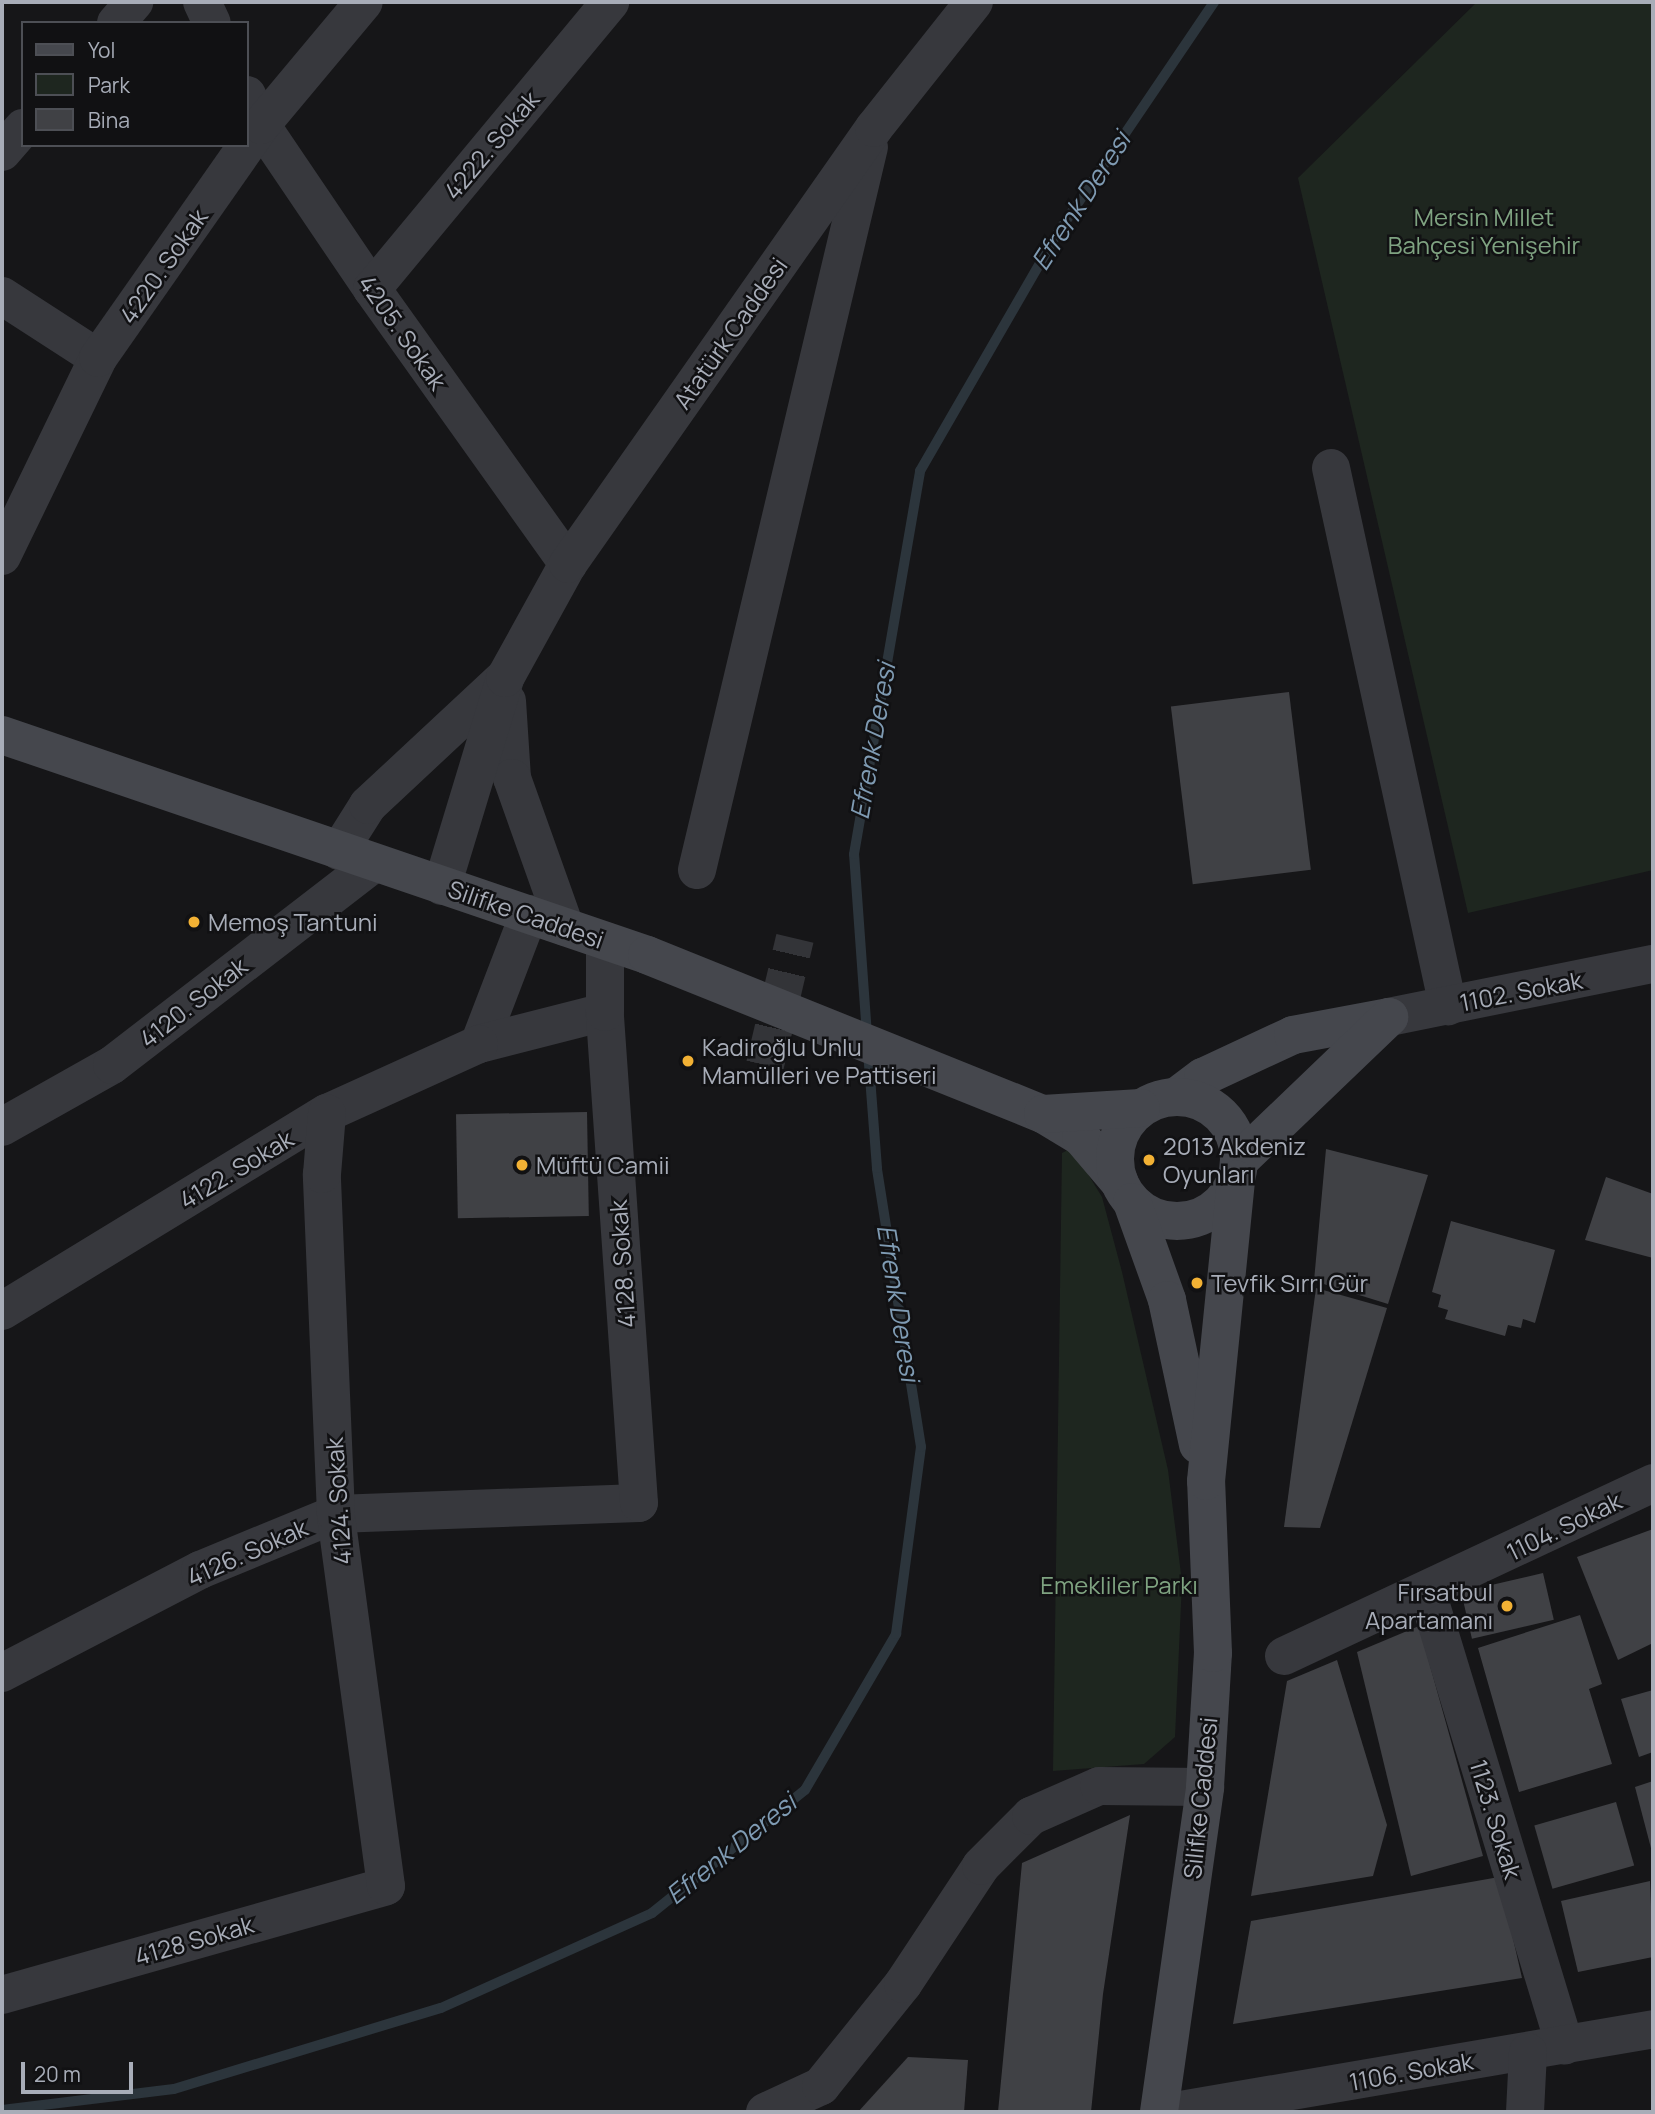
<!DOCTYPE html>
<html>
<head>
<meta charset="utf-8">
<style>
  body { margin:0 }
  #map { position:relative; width:1655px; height:2114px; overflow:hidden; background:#161618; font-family:Manrope,sans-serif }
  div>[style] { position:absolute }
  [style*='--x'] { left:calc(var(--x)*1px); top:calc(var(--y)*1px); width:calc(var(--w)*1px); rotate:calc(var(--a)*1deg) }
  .green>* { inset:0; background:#1e261f }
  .stream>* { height:10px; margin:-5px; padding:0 5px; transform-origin:5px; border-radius:5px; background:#2c353c }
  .building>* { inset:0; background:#404145; transform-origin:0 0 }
  .street-tunnel>* { height:38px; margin-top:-19px; transform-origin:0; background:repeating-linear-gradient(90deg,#333438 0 38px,transparent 0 57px) }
  .street>* { height:38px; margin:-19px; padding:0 19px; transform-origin:19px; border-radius:19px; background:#37383d }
  .secondary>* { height:38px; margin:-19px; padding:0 19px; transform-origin:19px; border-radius:19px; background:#45474d }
  .secondary>.ring { margin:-19px; padding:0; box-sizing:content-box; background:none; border:38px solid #45474d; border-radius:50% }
  .dots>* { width:19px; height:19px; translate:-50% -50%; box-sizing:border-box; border:4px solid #111113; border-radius:50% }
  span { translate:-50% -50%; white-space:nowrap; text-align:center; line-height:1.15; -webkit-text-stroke:5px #111113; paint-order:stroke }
  .street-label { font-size:24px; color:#a8adb8 }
  .park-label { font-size:24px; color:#7fa381 }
  .poi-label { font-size:24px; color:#a8adb8 }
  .left { translate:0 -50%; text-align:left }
  .right { translate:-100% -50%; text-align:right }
  .water-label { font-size:26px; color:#7f9bb3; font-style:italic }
  .frame { position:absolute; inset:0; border:4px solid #a8adb8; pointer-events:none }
  .legend { position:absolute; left:21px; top:21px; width:228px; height:126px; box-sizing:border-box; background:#111113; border:2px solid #4d4f55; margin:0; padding:9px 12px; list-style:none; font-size:21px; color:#a8adb8 }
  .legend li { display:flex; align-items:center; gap:14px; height:35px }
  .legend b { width:35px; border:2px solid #4d4f55 }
  .scale { position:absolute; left:21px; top:2062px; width:112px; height:32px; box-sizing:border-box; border:4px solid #a8adb8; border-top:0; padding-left:9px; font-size:21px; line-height:24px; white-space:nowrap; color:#a8adb8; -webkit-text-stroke:5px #111113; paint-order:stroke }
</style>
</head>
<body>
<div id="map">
  <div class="green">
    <i style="clip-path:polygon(1477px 2px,1653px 2px,1653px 870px,1468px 913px,1298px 178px)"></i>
    <i style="clip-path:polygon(1072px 1148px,1102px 1197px,1122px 1272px,1168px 1470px,1182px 1582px,1175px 1737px,1144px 1764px,1053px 1771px,1062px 1153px)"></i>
  </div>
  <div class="stream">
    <i style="--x:867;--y:1035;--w:181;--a:-94.1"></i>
    <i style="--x:854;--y:854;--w:389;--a:-80.2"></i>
    <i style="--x:920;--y:471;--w:270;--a:-60"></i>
    <i style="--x:1055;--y:237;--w:284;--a:-55.9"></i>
    <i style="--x:2;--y:2110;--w:173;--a:-7"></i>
    <i style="--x:174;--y:2089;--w:279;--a:-16.9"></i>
    <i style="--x:441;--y:2008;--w:231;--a:-24.2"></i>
    <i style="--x:652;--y:1913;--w:196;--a:-38.8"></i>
    <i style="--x:805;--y:1790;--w:181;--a:-59.7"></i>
    <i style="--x:896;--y:1634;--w:189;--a:-82.4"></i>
    <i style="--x:921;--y:1447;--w:282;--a:-99"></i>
    <i style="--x:877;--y:1168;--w:117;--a:-94.4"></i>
  </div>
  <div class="building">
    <i style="left:1289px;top:692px;width:179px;height:119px;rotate:83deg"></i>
    <i style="left:587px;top:1112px;width:104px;height:131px;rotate:89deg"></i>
    <i style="clip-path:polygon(1326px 1149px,1428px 1175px,1388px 1304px,1314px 1281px)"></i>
    <i style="clip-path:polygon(1606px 1177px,1653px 1194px,1653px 1258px,1585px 1240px)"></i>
    <i style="clip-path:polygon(1451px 1221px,1555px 1250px,1535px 1323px,1523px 1319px,1521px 1328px,1508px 1325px,1505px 1336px,1445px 1319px,1448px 1310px,1438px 1307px,1441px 1295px,1432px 1292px)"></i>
    <i style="clip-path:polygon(1316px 1288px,1387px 1308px,1320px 1528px,1284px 1527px)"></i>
    <i style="clip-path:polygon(1653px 1529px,1653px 1643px,1618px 1660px,1577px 1557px)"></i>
    <i style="left:1543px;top:1573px;width:48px;height:84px;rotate:77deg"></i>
    <i style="clip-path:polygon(1580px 1615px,1602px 1684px,1589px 1689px,1612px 1764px,1519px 1792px,1478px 1648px)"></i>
    <i style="clip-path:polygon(1419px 1626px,1483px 1856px,1411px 1876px,1357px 1652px)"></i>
    <i style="clip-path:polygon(1337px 1660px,1387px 1825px,1373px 1876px,1251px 1896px,1287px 1681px)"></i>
    <i style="clip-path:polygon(1653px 1690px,1653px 1752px,1639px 1757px,1621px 1699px)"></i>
    <i style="clip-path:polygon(1653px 1781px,1653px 1852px,1652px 1852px,1635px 1787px)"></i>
    <i style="left:1616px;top:1802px;width:66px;height:85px;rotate:74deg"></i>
    <i style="clip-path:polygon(1130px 1815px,1103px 1994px,1091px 2112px,998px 2112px,1022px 1863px)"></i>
    <i style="clip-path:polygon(1499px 1877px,1522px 1978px,1233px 2024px,1251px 1921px)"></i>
    <i style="clip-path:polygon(1650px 1881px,1653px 1957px,1578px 1972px,1561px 1901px)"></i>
    <i style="clip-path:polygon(908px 2057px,968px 2060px,964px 2112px,858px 2112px)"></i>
  </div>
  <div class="street-tunnel">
    <i style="--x:765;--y:1065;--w:130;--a:-76.7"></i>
  </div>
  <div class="street">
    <i style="--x:202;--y:2;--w:23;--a:65"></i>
    <i style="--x:116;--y:23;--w:28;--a:-49"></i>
    <i style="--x:247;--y:95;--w:33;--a:65"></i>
    <i style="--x:261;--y:125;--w:198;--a:55.9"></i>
    <i style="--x:372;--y:289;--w:338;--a:54.5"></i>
    <i style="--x:2;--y:152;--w:32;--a:-49"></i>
    <i style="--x:372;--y:289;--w:373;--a:-50.3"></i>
    <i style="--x:2;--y:296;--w:114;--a:32.9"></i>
    <i style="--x:1331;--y:468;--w:551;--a:77.73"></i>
    <i style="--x:2;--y:556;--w:220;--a:-64.1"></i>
    <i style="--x:98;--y:358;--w:284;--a:-55"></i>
    <i style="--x:261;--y:125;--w:160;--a:-50.1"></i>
    <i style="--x:507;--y:701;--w:77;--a:86.3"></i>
    <i style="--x:512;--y:778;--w:158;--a:70.4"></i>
    <i style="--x:339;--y:851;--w:54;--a:-57.8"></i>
    <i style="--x:368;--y:805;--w:185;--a:-43"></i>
    <i style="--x:697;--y:870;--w:743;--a:-76.62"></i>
    <i style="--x:442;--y:886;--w:217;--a:-73.1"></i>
    <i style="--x:505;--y:678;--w:130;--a:-61.1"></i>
    <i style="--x:568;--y:564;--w:533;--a:-54.94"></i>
    <i style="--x:874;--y:128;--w:161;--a:-51.6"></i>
    <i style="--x:529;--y:914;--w:139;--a:111"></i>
    <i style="--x:479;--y:1044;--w:130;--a:-14.3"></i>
    <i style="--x:1389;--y:1017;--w:269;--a:-11.4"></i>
    <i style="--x:2;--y:1127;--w:126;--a:-29.4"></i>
    <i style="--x:112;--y:1065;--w:331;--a:-37.6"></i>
    <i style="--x:2;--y:1311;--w:381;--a:-31.4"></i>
    <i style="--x:327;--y:1113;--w:167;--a:-24.4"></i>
    <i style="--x:1427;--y:1592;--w:474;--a:73.1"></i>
    <i style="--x:1284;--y:1656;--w:408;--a:-25.1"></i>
    <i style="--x:2;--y:1673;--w:223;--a:-27.5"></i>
    <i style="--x:200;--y:1570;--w:147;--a:-22.4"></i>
    <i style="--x:336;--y:1514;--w:303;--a:-2.1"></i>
    <i style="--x:639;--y:1503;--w:492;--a:-94"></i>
    <i style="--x:605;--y:1012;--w:71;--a:-90"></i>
    <i style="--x:2;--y:1995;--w:399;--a:-15.8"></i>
    <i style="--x:386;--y:1886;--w:375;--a:-97.7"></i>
    <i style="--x:336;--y:1514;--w:340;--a:-92.4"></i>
    <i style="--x:322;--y:1174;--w:61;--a:-85.3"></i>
    <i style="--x:765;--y:2112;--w:62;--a:-24.9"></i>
    <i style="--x:821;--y:2086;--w:131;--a:-51.2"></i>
    <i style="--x:903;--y:1984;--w:141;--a:-56.5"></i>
    <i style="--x:981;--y:1866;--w:71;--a:-45"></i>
    <i style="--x:1031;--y:1816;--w:74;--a:-23.8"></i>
    <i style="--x:1099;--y:1786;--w:106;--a:0.5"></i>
    <i style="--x:1169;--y:2112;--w:491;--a:-9.7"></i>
    <i style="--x:1525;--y:2112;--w:60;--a:-87.1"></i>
  </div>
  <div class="secondary">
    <i style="--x:2;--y:735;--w:681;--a:18.83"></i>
    <i style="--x:647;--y:955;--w:427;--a:21.9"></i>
    <i style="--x:1043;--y:1114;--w:44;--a:31.2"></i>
    <i style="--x:1081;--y:1137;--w:60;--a:49.7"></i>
    <i style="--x:1176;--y:1097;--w:34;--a:-37"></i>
    <i style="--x:1203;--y:1077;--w:99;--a:-25"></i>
    <i style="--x:1293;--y:1035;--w:98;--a:-10.6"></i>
    <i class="ring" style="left:1115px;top:1097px;width:86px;height:86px"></i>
    <i style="--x:1043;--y:1114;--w:98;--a:-3.5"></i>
    <i style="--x:1239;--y:1161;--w:208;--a:-43.8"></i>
    <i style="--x:1132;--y:1202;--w:104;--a:70.3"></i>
    <i style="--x:1167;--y:1300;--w:148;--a:77.9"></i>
    <i style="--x:1159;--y:2112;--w:328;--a:-81.9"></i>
    <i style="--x:1205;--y:1787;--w:134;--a:-86.6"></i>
    <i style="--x:1213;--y:1653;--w:172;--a:-92.3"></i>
    <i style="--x:1206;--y:1481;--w:303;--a:-84.3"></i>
  </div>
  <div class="dots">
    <i style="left:194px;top:922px;background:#f2b134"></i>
    <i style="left:688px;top:1061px;background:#f2b134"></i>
    <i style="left:1149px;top:1160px;background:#f2b134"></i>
    <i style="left:522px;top:1165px;background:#f2b134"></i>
    <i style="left:1197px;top:1283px;background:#f2b134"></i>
    <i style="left:1507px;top:1606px;background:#f2b134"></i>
  </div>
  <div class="street-label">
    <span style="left:491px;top:145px;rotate:-50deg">4222. Sokak</span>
    <span style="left:163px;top:266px;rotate:-55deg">4220. Sokak</span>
    <span style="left:403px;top:332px;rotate:55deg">4205. Sokak</span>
    <span style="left:730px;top:333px;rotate:-55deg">Atatürk Caddesi</span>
    <span style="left:526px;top:914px;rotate:19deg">Silifke Caddesi</span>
    <span style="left:1521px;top:991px;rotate:-11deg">1102. Sokak</span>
    <span style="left:193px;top:1002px;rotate:-38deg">4120. Sokak</span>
    <span style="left:236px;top:1169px;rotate:-31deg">4122. Sokak</span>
    <span style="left:622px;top:1264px;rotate:-94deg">4128. Sokak</span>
    <span style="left:338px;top:1501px;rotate:-94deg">4124. Sokak</span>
    <span style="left:1564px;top:1526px;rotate:-26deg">1104. Sokak</span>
    <span style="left:247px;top:1552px;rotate:-24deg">4126. Sokak</span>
    <span style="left:1200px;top:1798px;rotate:-84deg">Silifke Caddesi</span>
    <span style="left:1496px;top:1819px;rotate:73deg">1123. Sokak</span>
    <span style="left:194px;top:1940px;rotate:-16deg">4128 Sokak</span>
    <span style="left:1411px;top:2071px;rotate:-10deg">1106. Sokak</span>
  </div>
  <div class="park-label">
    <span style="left:1484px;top:231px">Mersin Millet<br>Bahçesi Yenişehir</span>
    <span style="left:1119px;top:1585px">Emekliler Parkı</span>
  </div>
  <div class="poi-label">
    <span class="left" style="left:208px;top:922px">Memoş Tantuni</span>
    <span class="left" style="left:702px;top:1061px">Kadiroğlu Unlu<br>Mamülleri ve Pattiseri</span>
    <span class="left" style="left:1163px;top:1160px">2013 Akdeniz<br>Oyunları</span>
    <span class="left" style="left:536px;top:1165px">Müftü Camii</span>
    <span class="left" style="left:1211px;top:1283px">Tevfik Sırrı Gür</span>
    <span class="right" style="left:1493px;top:1606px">Fırsatbul<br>Apartamanı</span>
  </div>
  <div class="water-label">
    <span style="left:1081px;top:201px;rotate:-57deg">Efrenk Deresi</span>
    <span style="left:873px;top:741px;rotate:-80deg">Efrenk Deresi</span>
    <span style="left:898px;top:1303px;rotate:81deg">Efrenk Deresi</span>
    <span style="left:731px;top:1849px;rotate:-39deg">Efrenk Deresi</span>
  </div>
  <div class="frame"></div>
  <ul class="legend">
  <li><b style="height:9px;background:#45474d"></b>Yol</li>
  <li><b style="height:19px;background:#1e261f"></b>Park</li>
  <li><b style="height:19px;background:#404145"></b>Bina</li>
  </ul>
  <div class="scale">20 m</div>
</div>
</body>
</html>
